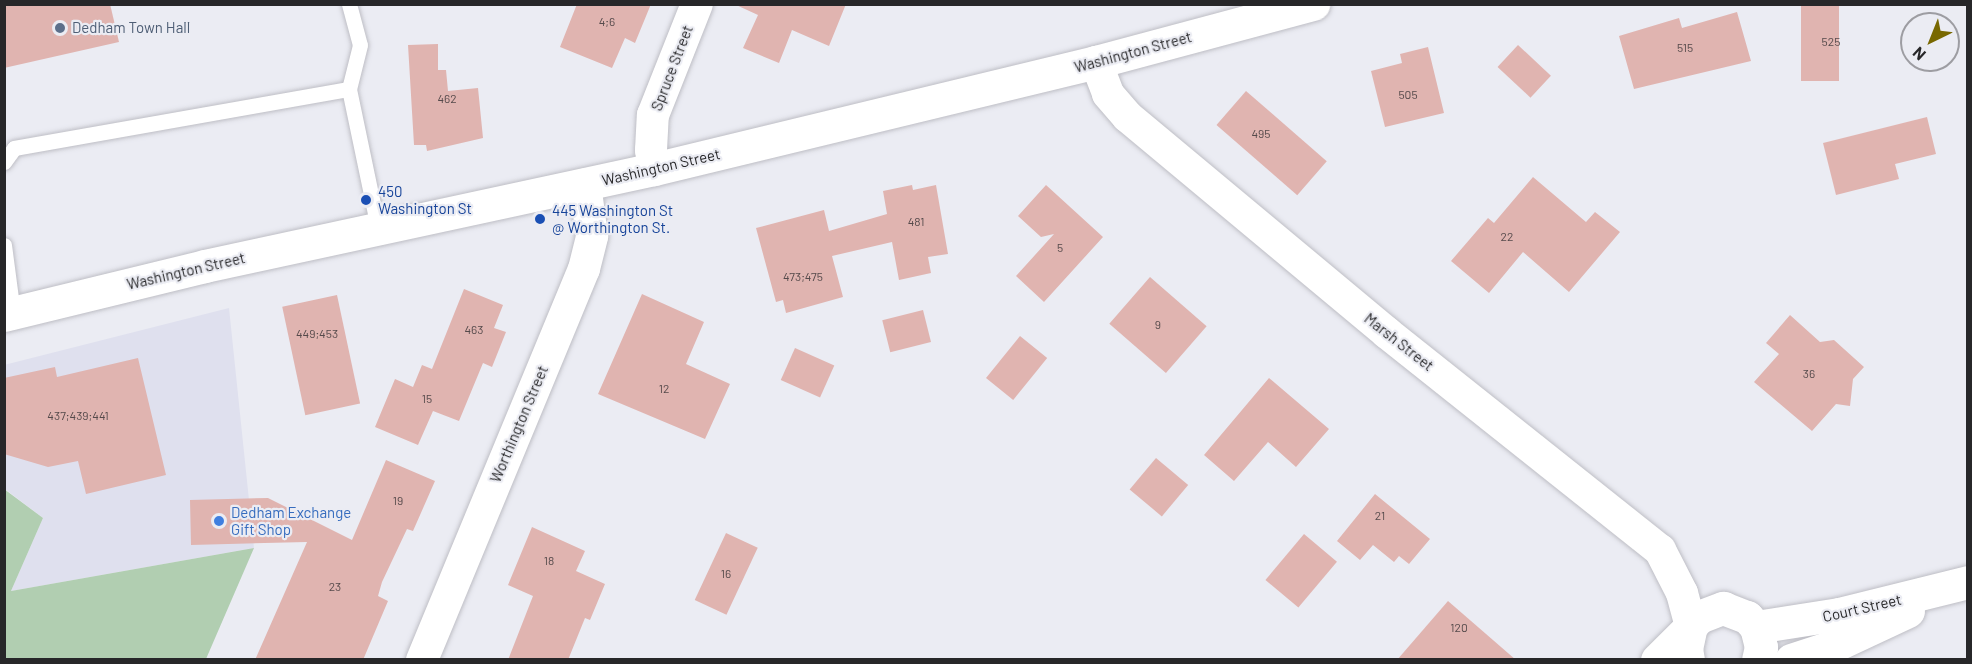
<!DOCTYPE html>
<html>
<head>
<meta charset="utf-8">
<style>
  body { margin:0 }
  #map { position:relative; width:1972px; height:664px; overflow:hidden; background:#ebecf3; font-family:Barlow,sans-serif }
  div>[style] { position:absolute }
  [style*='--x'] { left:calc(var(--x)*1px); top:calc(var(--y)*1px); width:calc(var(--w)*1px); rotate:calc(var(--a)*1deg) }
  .built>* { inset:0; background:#dfe0ee }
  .green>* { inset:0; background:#b1ceb1 }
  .building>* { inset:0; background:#e0b4b0; transform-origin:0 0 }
  .roads { filter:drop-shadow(0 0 2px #bebec5) drop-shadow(0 0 2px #bebec5) }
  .lane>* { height:15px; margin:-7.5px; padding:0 7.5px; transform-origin:7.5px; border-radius:7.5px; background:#fff }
  .street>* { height:32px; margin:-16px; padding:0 16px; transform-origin:16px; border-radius:16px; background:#fff }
  .secondary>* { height:33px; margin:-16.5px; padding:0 16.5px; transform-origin:16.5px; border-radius:16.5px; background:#fff }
  .dots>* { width:16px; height:16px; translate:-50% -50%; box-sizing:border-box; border:3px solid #ebecf3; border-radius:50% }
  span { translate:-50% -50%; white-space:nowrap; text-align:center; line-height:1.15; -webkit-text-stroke:4.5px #ebecf3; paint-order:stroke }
  .number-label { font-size:12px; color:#554a4b }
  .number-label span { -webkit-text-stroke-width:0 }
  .service-label { font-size:15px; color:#4e5e75 }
  .left { translate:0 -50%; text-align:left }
  .street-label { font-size:15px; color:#272729 }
  .transit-label { font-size:15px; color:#164399 }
  .shop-label { font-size:15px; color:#366cbe }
  .frame { position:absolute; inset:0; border:6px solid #272729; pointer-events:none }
  .north { position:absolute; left:1900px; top:12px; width:60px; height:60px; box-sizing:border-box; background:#ebecf3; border:2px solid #9d9da2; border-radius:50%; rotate:223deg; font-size:16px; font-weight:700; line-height:24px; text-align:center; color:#272729 }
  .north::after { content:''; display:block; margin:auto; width:21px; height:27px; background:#786800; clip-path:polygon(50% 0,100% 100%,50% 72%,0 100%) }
</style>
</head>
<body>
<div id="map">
  <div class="built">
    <i style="clip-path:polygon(229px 308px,254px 548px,11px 591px,43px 518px,5px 489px,4px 365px)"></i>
  </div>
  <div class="green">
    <i style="clip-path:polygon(4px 489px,43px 518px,11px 591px,254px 548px,206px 659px,5px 659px)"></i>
  </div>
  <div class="building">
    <i style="clip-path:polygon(4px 4px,110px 4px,119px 42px,4px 68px)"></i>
    <i style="clip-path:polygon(577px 4px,651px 4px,635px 43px,625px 38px,612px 68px,560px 47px)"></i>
    <i style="clip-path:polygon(734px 4px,846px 4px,829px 46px,792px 30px,779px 63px,743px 48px,758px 15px)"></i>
    <i style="left:1801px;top:4px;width:38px;height:77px"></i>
    <i style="clip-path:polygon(1737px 12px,1751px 61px,1634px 89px,1619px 36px,1679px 18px,1682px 28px)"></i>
    <i style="clip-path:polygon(438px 44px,438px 70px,446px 70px,448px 91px,478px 88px,483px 138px,427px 151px,426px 145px,414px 145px,408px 45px)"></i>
    <i style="left:1518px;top:45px;width:45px;height:30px;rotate:43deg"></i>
    <i style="clip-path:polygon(1428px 47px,1444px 113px,1385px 127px,1371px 71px,1402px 63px,1400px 54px)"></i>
    <i style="left:1246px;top:91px;width:107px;height:45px;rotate:41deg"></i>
    <i style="clip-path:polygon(1927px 117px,1936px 154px,1895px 164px,1899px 179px,1836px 195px,1823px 143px)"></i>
    <i style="clip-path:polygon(1533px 177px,1586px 222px,1595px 212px,1620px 232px,1569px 292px,1523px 252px,1489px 293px,1451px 261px,1488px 218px,1494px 223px)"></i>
    <i style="clip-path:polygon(912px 185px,913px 190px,936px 185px,948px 254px,928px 257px,931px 273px,899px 280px,892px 242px,832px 256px,843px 297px,786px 313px,783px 300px,776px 302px,756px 228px,824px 210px,829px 231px,887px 214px,883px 191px)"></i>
    <i style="clip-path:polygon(1046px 185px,1103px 237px,1044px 302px,1016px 276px,1054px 234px,1041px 237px,1018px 216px)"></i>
    <i style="left:1150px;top:277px;width:75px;height:62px;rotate:41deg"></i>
    <i style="clip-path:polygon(464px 289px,503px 305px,494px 328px,506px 332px,492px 367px,483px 363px,459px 421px,433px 411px,418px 445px,375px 427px,395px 379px,413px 387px,422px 365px,432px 369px)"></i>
    <i style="clip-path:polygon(642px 294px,704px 322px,686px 364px,730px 384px,705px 439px,598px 394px)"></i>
    <i style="left:337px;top:295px;width:111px;height:56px;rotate:78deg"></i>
    <i style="left:923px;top:310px;width:33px;height:42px;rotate:76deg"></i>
    <i style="clip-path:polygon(1790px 315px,1820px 342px,1834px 340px,1864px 367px,1853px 379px,1850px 406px,1836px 404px,1812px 431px,1754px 382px,1779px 354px,1766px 343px)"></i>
    <i style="left:1020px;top:336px;width:35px;height:54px;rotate:39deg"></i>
    <i style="left:795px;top:348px;width:43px;height:35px;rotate:24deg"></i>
    <i style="clip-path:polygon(138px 358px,166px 475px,86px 494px,78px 461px,48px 467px,4px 454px,4px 378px,55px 367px,57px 377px)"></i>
    <i style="clip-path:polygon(1269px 378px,1329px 429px,1296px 467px,1268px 442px,1234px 481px,1204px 455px)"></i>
    <i style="left:1156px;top:458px;width:42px;height:41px;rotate:40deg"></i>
    <i style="clip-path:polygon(386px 460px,435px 481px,413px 531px,407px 529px,382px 582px,378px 596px,388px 601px,363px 660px,255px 660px,307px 542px,191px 545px,190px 500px,268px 498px,352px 540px)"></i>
    <i style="clip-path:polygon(1375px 494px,1430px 539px,1409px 564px,1399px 556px,1394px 562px,1373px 545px,1360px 560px,1337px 541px)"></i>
    <i style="clip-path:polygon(532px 527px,585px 551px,576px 571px,605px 584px,590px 620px,585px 618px,568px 660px,508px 660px,533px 596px,508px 585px)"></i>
    <i style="left:726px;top:533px;width:35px;height:74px;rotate:25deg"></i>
    <i style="left:1304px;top:534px;width:43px;height:60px;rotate:40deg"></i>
    <i style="clip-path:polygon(1448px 601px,1516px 660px,1397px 660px)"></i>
  </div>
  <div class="roads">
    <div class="lane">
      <i style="--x:349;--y:4;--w:42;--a:75"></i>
      <i style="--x:360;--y:45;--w:45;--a:104"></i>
      <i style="--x:349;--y:89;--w:142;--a:78.2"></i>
      <i style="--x:4;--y:162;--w:17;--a:-54"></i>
      <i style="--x:14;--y:148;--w:340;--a:-10"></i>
      <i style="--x:4;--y:245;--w:69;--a:82.5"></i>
    </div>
    <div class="street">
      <i style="--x:1096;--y:62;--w:34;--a:69"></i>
      <i style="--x:1108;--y:94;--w:30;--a:49"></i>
      <i style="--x:1128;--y:117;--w:337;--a:39.8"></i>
      <i style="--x:1387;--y:333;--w:349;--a:38.5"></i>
      <i style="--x:1660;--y:550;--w:48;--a:62.9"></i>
      <i style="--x:1682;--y:593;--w:34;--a:75"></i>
      <i style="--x:654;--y:169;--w:19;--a:-99"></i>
      <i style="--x:651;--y:150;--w:35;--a:-87"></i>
      <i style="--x:653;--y:115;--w:119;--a:-68.4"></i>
      <i style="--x:422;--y:660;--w:423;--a:-67.5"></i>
      <i style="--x:584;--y:269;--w:34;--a:-76"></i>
      <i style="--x:592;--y:236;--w:52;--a:-97.7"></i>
    </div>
    <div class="secondary">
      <i style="--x:4;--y:315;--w:207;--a:-13.7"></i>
      <i style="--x:205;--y:266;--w:459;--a:-12.2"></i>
      <i style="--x:654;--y:169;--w:455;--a:-13.6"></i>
      <i style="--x:1096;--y:62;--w:225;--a:-15"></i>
      <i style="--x:1756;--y:627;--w:84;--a:-8.9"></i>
      <i style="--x:1839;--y:614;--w:133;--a:-13.9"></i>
      <i style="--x:1657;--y:660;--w:48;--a:-45"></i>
      <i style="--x:1688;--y:660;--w:11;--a:-100"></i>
      <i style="--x:1686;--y:649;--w:24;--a:-78"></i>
      <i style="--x:1691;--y:626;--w:12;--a:-48"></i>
      <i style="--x:1699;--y:617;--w:26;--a:-21"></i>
      <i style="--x:1723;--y:608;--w:26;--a:21"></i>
      <i style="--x:1747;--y:617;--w:13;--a:48"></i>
      <i style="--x:1756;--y:627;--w:21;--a:76"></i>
      <i style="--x:1761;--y:647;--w:13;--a:103"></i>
      <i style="--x:1791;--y:660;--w:42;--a:-18"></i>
      <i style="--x:1831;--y:647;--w:85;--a:-25.1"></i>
    </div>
  </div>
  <div class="dots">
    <i style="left:60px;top:28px;background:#5c6f8a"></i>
    <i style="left:366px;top:200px;background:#1a4fb4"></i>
    <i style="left:540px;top:219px;background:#1a4fb4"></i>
    <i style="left:219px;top:521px;background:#3f7fe0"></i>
  </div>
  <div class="number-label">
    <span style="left:607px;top:22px">4;6</span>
    <span style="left:1831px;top:42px">525</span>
    <span style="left:1685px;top:48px">515</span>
    <span style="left:1408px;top:95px">505</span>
    <span style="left:447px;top:99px">462</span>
    <span style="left:1261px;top:134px">495</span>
    <span style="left:916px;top:222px">481</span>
    <span style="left:1507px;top:237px">22</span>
    <span style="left:1060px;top:248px">5</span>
    <span style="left:803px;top:277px">473;475</span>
    <span style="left:1158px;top:325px">9</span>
    <span style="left:474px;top:330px">463</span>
    <span style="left:317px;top:334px">449;453</span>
    <span style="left:1809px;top:374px">36</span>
    <span style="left:664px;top:389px">12</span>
    <span style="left:427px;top:399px">15</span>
    <span style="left:78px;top:416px">437;439;441</span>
    <span style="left:398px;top:501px">19</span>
    <span style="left:1380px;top:516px">21</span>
    <span style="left:549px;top:561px">18</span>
    <span style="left:726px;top:574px">16</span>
    <span style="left:335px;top:587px">23</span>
    <span style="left:1459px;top:628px">120</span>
  </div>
  <div class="service-label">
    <span class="left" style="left:72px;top:28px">Dedham Town Hall</span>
  </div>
  <div class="street-label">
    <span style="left:1133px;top:52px;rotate:-15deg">Washington Street</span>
    <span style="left:672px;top:68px;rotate:-69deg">Spruce Street</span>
    <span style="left:661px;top:167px;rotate:-13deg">Washington Street</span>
    <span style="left:186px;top:271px;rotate:-13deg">Washington Street</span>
    <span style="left:1399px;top:342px;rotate:38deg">Marsh Street</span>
    <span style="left:519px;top:424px;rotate:-67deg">Worthington Street</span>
    <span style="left:1862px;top:608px;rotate:-13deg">Court Street</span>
  </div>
  <div class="transit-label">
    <span class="left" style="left:378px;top:200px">450<br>Washington St</span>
    <span class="left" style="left:552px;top:219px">445 Washington St<br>@ Worthington St.</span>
  </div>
  <div class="shop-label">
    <span class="left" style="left:231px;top:521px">Dedham Exchange<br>Gift Shop</span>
  </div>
  <div class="frame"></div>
  <div class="north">N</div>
</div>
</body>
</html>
